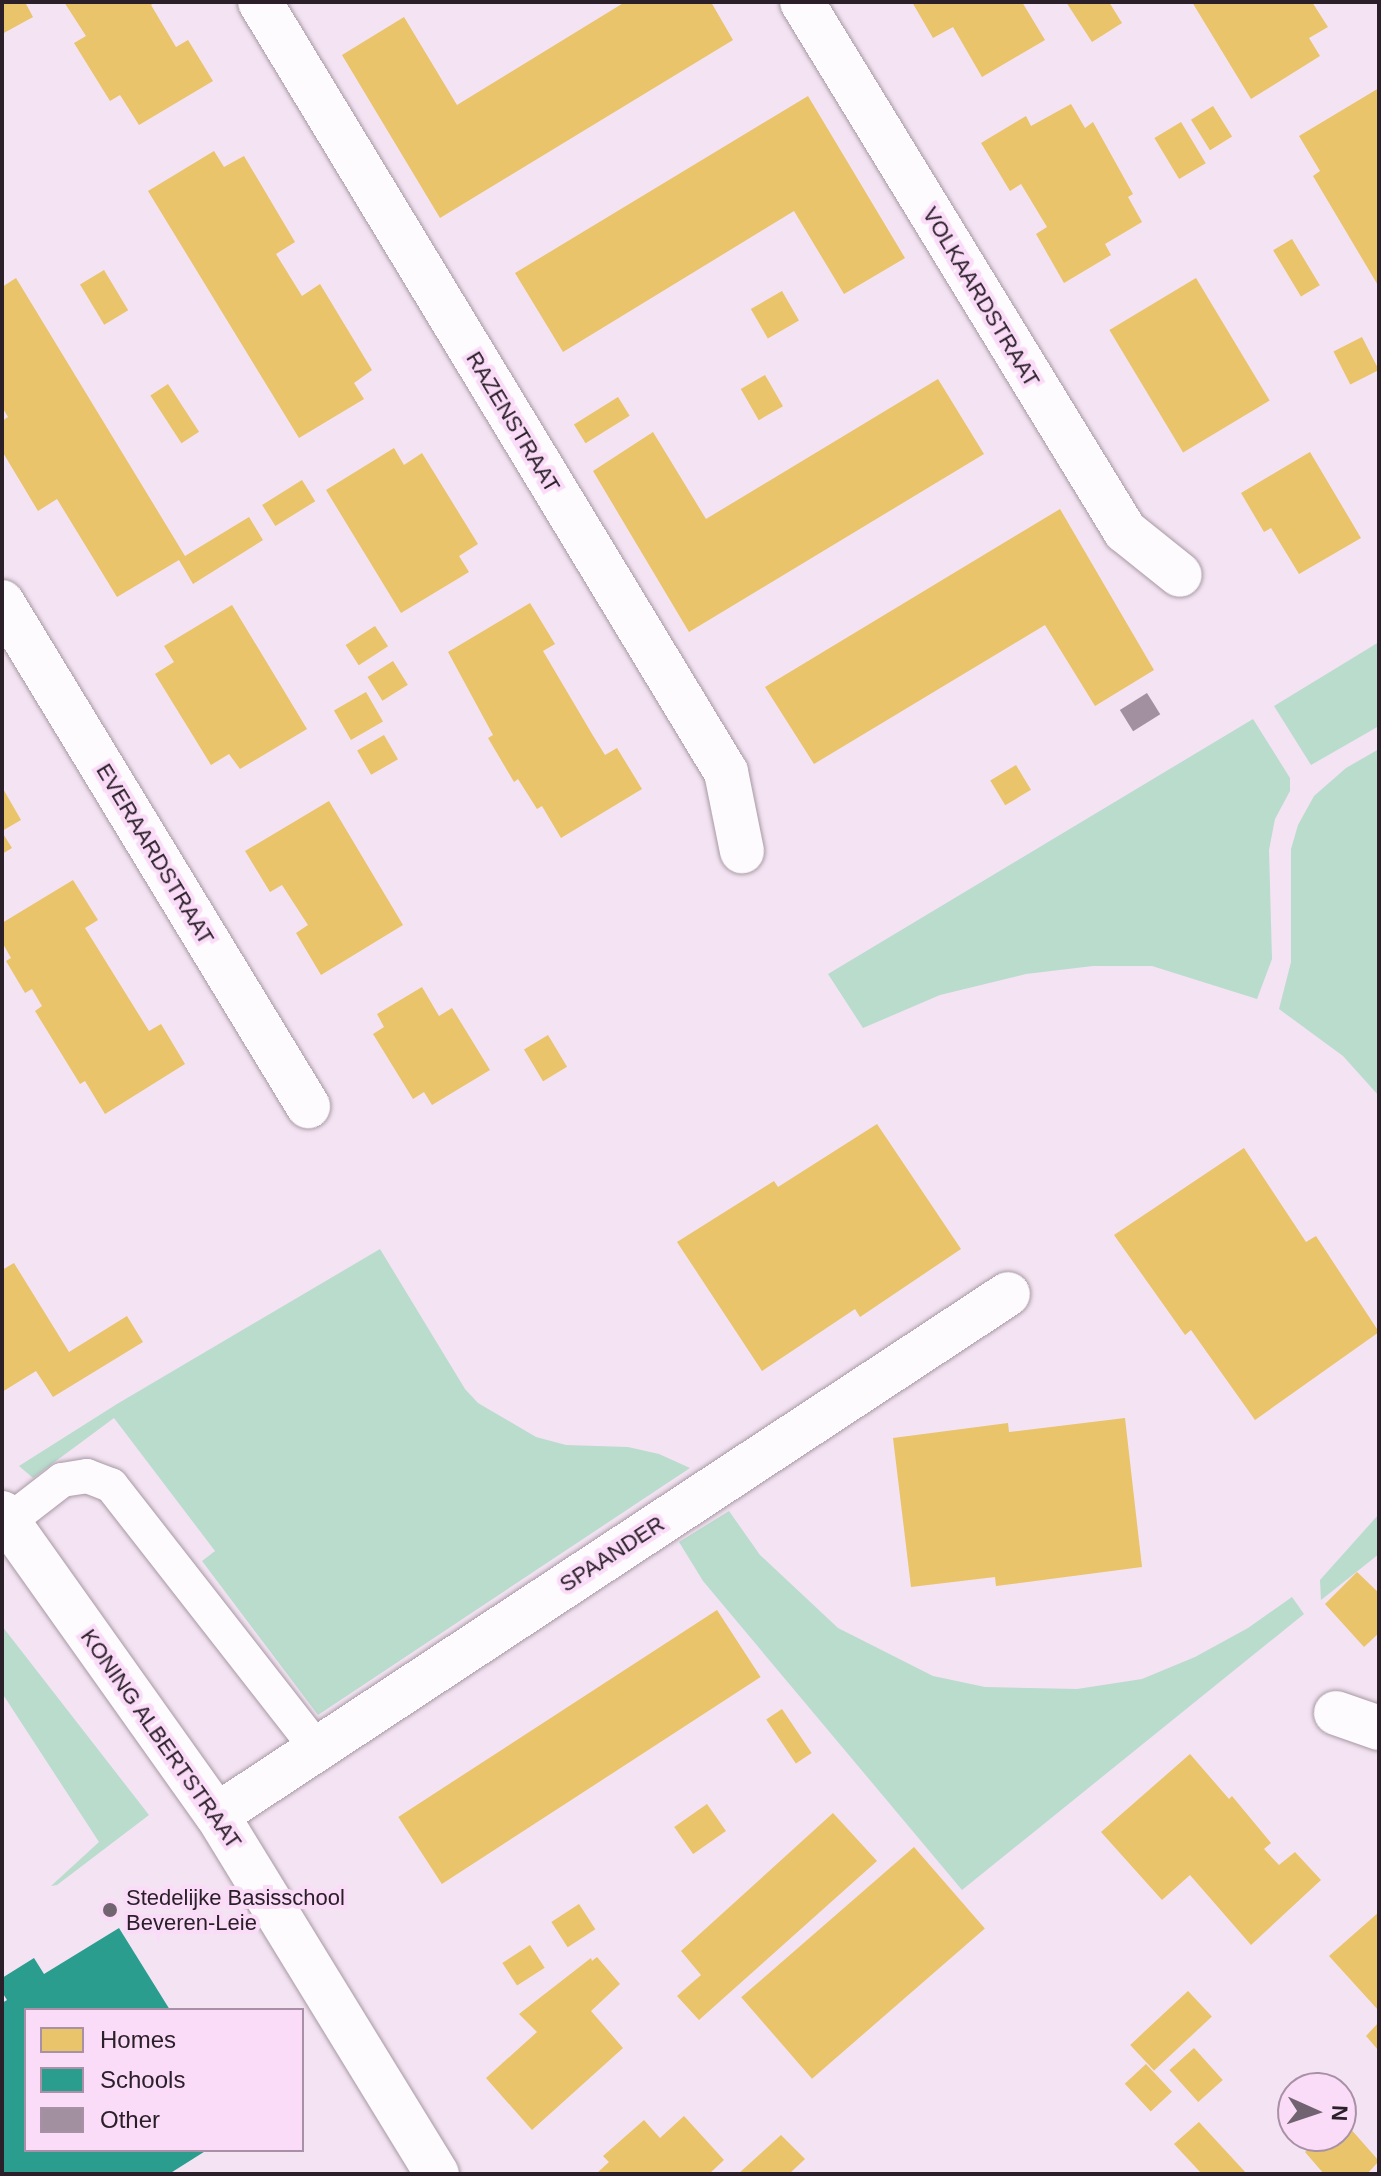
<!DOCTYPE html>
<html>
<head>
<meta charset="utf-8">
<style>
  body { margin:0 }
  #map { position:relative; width:1381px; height:2176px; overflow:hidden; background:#f4e3f2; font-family:Helvetica,sans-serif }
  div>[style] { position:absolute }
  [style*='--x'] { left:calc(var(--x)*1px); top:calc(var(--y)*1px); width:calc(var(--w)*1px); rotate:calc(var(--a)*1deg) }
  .green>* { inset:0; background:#b9dccd }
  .homes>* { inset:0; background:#e9c46a; transform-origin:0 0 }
  .schools>* { inset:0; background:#2a9d8f }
  .building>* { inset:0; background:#a28fa0; transform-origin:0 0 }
  .roads { filter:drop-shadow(0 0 2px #a699a4) drop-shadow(0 0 2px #a699a4) }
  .lane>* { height:34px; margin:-17px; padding:0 17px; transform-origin:17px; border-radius:17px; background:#fdfbfd }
  .street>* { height:44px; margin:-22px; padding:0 22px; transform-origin:22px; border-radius:22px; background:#fdfbfd }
  .dots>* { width:22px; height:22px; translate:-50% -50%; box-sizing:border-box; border:4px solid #fbdcf8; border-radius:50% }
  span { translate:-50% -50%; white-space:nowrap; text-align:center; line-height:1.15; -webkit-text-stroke:8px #fbdcf8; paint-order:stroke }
  .street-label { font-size:22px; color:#2b202a }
  .poi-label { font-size:22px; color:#2b202a }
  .left { translate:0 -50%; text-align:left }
  .frame { position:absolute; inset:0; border:4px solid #2b202a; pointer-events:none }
  .legend { position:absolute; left:24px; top:2008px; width:280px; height:144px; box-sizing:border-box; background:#fbdcf8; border:2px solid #a891a6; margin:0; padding:10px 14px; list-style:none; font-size:24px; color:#2b202a }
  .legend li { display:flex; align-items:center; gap:16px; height:40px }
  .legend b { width:40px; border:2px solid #a891a6 }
  .north { position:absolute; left:1277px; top:2072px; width:80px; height:80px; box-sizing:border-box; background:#fbdcf8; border:2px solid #a891a6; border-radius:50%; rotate:93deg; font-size:22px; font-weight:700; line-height:32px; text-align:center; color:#2b202a }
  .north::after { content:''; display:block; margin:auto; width:28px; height:36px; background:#716470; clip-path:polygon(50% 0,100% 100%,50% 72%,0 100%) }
</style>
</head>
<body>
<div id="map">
  <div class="green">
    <i style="clip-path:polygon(1379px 642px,1379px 726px,1311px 765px,1274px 706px)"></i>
    <i style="clip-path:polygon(1253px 719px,1290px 778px,1290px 791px,1275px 819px,1269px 850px,1272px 959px,1257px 999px,1152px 966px,1093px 966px,1026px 974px,940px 995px,863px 1028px,828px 974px)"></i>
    <i style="clip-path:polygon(1379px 749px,1379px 1096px,1343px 1056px,1279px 1009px,1291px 962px,1291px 849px,1298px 825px,1314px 796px,1346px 768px)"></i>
    <i style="clip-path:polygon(380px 1249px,465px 1389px,478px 1403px,536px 1437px,566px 1445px,628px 1447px,659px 1454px,690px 1468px,318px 1715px,202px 1561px,215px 1551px,114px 1418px,33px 1478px,19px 1466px,117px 1404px)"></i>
    <i style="clip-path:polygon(729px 1511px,760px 1555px,838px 1628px,933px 1676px,985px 1687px,1077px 1689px,1142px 1679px,1195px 1657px,1248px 1628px,1292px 1597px,1304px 1614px,962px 1890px,703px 1581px,679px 1542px)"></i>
    <i style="clip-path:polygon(1379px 1514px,1379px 1554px,1321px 1600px,1320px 1580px)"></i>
    <i style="clip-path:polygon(2px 1626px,149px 1815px,57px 1885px,51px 1886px,99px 1842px,2px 1693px)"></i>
  </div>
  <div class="homes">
    <i style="clip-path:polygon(6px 2px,25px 2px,33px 17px,2px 34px,2px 4px)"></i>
    <i style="clip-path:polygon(64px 2px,156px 2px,151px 5px,176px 47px,188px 40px,213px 81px,139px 125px,120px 95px,110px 101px,74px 43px,86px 36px)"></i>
    <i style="clip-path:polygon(625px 2px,711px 2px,733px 40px,440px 218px,342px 55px,404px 17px,457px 105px)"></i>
    <i style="clip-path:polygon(912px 2px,1022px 2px,1045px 40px,982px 77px,953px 27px,933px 38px)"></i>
    <i style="clip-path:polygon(1066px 2px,1109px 2px,1122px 23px,1092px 42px)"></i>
    <i style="clip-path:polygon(1192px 2px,1312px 2px,1328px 27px,1309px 38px,1320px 56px,1251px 99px)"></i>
    <i style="clip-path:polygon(1379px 88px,1379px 287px,1313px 176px,1320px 171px,1299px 136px)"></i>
    <i style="clip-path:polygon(808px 96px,905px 258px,844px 294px,794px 211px,563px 352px,515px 273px)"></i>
    <i style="clip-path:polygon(1071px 104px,1085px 128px,1093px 122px,1133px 194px,1128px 197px,1142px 222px,1105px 244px,1111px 255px,1064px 283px,1036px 234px,1047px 227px,1021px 184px,1010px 191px,981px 143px,1026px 116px,1031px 126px)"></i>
    <i style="left:1213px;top:106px;width:36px;height:26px;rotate:58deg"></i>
    <i style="left:1181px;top:122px;width:48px;height:31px;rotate:59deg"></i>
    <i style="clip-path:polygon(214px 151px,224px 167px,244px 156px,295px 242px,276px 254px,302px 296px,320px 284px,372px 370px,354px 383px,364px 399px,299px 438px,148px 191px)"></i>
    <i style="left:1292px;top:239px;width:54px;height:22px;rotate:59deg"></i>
    <i style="left:104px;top:270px;width:47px;height:28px;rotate:59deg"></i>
    <i style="clip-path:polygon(16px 278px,185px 556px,249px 517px,263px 540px,193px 584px,179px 560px,117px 597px,57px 499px,38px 511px,2px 451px,2px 421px,8px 417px,2px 407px,2px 287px)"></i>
    <i style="left:1196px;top:278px;width:143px;height:101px;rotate:59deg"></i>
    <i style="left:782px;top:291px;width:34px;height:36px;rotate:60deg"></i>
    <i style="left:1362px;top:337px;width:37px;height:32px;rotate:63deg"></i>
    <i style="left:765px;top:375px;width:36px;height:28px;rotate:60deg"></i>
    <i style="clip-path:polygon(938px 379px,984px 454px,689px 632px,593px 471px,653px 432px,706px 519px)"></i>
    <i style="left:168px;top:384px;width:57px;height:21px;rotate:57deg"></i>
    <i style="left:618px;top:397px;width:22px;height:52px;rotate:58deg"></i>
    <i style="clip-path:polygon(394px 448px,404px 465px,422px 453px,478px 544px,459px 556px,469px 572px,401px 613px,326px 490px)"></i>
    <i style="clip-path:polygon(1310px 452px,1361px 538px,1299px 574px,1271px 528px,1264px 532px,1241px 493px)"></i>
    <i style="left:302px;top:480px;width:25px;height:47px;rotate:58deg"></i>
    <i style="clip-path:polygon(1060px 509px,1154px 670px,1095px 706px,1045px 625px,814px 764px,765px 687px)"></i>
    <i style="clip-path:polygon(530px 603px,555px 644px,543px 651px,592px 734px,605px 755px,617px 748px,642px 789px,561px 838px,542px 806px,537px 809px,518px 779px,514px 782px,488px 738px,493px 735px,448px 652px)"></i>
    <i style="clip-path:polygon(232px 605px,307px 729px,240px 769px,229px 754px,211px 765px,155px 674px,174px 662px,164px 646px)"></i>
    <i style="left:375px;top:626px;width:24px;height:35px;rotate:57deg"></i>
    <i style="left:393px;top:661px;width:28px;height:30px;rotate:58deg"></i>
    <i style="left:366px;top:692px;width:34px;height:37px;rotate:60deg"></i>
    <i style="left:384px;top:735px;width:28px;height:31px;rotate:60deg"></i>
    <i style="left:1016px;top:765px;width:29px;height:30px;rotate:59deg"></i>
    <i style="clip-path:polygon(2px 787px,21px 820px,2px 831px)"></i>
    <i style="clip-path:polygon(329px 801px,403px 925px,321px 975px,296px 933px,308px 925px,282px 885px,270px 892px,245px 851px)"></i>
    <i style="clip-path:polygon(2px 832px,12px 848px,2px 854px)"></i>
    <i style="clip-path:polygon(73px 880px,98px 920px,85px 928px,149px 1031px,161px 1024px,185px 1064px,105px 1114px,85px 1081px,80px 1084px,35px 1011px,42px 1006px,32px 989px,25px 993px,6px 961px,11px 958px,2px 942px,2px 923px)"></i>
    <i style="clip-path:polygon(422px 987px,439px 1016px,452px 1008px,490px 1070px,432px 1105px,424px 1092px,413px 1099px,373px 1034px,384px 1027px,377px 1014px)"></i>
    <i style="left:548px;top:1035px;width:37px;height:28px;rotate:59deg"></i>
    <i style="clip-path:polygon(877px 1124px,961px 1249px,860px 1317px,855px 1309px,762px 1371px,677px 1242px,774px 1181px,778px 1187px)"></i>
    <i style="clip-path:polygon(1244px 1148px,1306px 1242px,1316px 1236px,1379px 1332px,1255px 1420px,1191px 1330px,1185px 1335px,1114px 1235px)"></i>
    <i style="clip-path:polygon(14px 1263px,69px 1352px,127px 1316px,143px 1342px,53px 1397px,36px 1371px,2px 1392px,2px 1270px)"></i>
    <i style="clip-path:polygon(1125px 1418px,1142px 1567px,996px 1586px,995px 1577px,911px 1587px,893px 1438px,1008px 1423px,1009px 1432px)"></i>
    <i style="clip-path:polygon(1357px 1572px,1379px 1593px,1379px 1633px,1364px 1647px,1325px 1604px)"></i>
    <i style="left:717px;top:1610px;width:80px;height:380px;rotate:57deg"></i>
    <i style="left:782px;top:1709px;width:53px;height:19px;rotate:56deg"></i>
    <i style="clip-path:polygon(1190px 1754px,1229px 1799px,1232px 1796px,1271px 1843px,1264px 1849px,1279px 1865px,1295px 1852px,1321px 1880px,1251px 1945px,1190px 1875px,1162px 1900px,1101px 1832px)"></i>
    <i style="left:707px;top:1804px;width:33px;height:40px;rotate:55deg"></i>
    <i style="clip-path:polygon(833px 1813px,877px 1861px,699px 2020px,677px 1996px,701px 1975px,681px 1951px)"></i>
    <i style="left:914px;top:1847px;width:108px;height:229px;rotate:49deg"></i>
    <i style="left:579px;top:1904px;width:30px;height:33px;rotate:57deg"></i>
    <i style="clip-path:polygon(1379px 1912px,1379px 2011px,1329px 1956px)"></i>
    <i style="left:530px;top:1945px;width:27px;height:33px;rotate:57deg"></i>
    <i style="clip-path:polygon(597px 1957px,620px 1984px,591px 2011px,623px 2048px,532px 2130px,486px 2078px,537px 2032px,519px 2014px,591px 1958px,592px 1961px)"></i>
    <i style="left:1188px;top:1991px;width:35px;height:79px;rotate:47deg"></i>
    <i style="clip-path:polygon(1379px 2022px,1379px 2051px,1366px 2036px)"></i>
    <i style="left:1194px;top:2048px;width:43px;height:33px;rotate:48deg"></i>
    <i style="left:1146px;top:2064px;width:38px;height:29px;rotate:47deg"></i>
    <i style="clip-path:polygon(684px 2116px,724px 2160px,709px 2174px,596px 2174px,609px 2162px,603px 2156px,644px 2120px,660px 2138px)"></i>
    <i style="clip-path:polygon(1341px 2118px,1379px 2161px,1367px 2174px,1324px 2174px,1305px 2152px,1323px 2136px,1341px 2136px)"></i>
    <i style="clip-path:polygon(1199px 2122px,1247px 2174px,1202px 2174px,1174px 2144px)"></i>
    <i style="clip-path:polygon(781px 2135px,805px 2159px,789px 2174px,738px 2174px)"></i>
  </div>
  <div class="schools">
    <i style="clip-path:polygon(119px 1928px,170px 2010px,26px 2010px,26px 2150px,207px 2150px,169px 2174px,2px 2174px,2px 2003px,7px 2000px,2px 1992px,2px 1978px,34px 1958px,44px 1974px)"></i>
  </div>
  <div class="building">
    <i style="left:1147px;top:693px;width:25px;height:32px;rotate:58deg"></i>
  </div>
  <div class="roads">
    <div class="lane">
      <i style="--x:9;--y:1521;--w:67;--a:-37.7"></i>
      <i style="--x:62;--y:1480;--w:25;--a:-9"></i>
      <i style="--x:87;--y:1476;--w:26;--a:21"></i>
      <i style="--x:111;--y:1485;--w:335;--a:52"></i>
    </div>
    <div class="street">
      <i style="--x:260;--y:2;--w:900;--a:58.82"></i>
      <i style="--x:726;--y:772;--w:81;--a:78.6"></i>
      <i style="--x:802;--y:2;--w:620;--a:58.59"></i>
      <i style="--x:1125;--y:531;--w:70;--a:38.7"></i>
      <i style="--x:2;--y:602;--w:590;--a:58.74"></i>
      <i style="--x:2;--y:1513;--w:371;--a:54.6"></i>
      <i style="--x:217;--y:1815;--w:421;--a:58.5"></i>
      <i style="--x:1336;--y:1713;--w:46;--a:19.2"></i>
      <i style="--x:217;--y:1815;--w:947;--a:-33.37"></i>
    </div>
  </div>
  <div class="dots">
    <i style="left:110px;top:1910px;background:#716470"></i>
  </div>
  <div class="street-label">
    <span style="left:981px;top:297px;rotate:59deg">VOLKAARDSTRAAT</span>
    <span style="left:513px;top:422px;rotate:59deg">RAZENSTRAAT</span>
    <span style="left:155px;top:854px;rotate:59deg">EVERAARDSTRAAT</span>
    <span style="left:612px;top:1554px;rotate:-33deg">SPAANDER</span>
    <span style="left:161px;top:1739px;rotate:55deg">KONING ALBERTSTRAAT</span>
  </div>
  <div class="poi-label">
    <span class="left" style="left:126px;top:1910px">Stedelijke Basisschool<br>Beveren-Leie</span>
  </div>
  <div class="frame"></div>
  <ul class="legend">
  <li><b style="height:22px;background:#e9c46a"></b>Homes</li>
  <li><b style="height:22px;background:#2a9d8f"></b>Schools</li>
  <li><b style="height:22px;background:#a28fa0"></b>Other</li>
  </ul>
  <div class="north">N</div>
</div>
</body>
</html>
